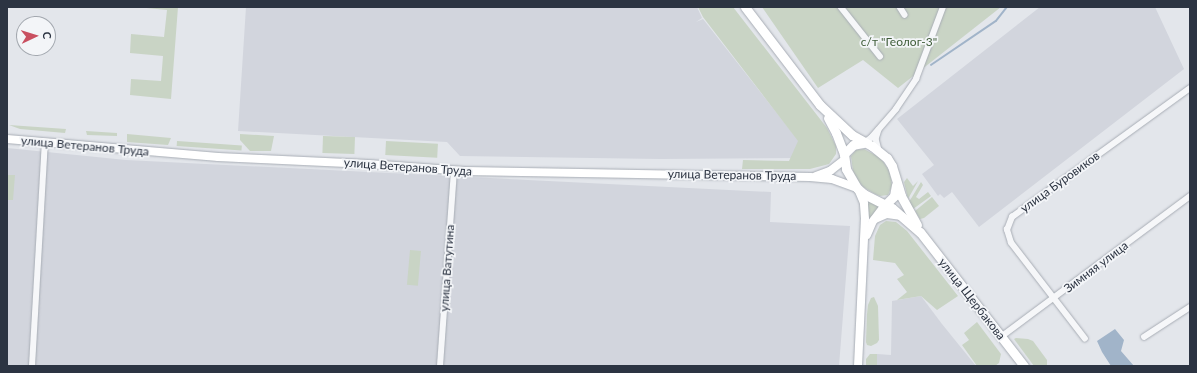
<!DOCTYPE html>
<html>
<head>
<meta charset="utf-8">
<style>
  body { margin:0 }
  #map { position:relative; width:1197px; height:373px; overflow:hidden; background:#e3e6eb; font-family:Lato,sans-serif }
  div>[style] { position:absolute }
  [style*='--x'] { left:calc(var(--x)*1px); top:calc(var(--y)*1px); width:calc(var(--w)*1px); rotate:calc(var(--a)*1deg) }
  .built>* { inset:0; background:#d2d5dd }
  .green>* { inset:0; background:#c9d4c5; transform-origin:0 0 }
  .water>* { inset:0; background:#a1b4c9 }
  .stream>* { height:1.5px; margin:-0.75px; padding:0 0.75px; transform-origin:0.75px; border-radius:0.75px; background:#a1b4c9 }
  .roads { filter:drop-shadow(0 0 1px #a8adb5) drop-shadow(0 0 1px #a8adb5) }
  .street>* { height:5.5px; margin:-2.75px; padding:0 2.75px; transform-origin:2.75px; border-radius:2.75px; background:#f6f7f9 }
  .secondary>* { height:8px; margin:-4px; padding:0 4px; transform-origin:4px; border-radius:4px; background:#fff }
  .primary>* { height:9px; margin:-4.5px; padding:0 4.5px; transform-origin:4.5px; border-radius:4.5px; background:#fff }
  span { translate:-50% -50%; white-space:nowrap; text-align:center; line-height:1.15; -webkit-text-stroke:3.5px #f3f5f8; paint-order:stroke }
  .park-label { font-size:12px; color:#405e3a }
  .street-label { font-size:12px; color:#2c3442 }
  .frame { position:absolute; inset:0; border:8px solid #2c3442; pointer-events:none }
  .north { position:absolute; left:16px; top:16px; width:40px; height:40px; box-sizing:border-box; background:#f3f5f8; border:1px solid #a3a8af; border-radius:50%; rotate:86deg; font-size:11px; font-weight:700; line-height:16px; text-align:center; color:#2c3442 }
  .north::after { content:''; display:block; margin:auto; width:14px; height:18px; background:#c95061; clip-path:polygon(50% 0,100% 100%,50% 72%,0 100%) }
</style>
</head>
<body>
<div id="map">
  <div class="built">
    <i style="clip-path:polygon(246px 7px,697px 7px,702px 18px,696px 22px,703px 19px,809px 154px,805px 158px,660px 159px,460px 156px,447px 142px,238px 131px)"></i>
    <i style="clip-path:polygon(1040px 7px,1155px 7px,1184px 69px,979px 227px,952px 192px,944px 198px,940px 194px,938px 196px,922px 174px,934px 165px,897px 119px)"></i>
    <i style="clip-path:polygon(7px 148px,126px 160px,771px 192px,770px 222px,850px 226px,839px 366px,7px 366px)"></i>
    <i style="clip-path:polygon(921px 296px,942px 324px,976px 366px,876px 366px,877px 354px,891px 355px,892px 301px)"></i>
  </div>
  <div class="green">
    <i style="clip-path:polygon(136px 7px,178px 7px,171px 99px,130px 95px,131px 79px,161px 81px,163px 56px,130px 53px,131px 34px,164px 37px,167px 10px)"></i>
    <i style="clip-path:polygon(698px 7px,733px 7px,827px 128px,836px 146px,836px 154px,829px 164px,810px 169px,742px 169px,743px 160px,789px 161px,798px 141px,703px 17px)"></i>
    <i style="clip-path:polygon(762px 7px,1001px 7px,898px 88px,863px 60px,818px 88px)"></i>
    <i style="clip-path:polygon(9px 125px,66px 129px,65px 133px,20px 129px)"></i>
    <i style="clip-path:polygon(86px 131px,117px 133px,117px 136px,87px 135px)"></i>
    <i style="clip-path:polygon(127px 134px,171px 138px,168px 145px,127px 142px)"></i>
    <i style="clip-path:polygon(240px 134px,274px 136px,271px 151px,250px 151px,240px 140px)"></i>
    <i style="left:323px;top:136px;width:32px;height:17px;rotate:2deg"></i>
    <i style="left:177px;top:141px;width:65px;height:5px;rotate:4deg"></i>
    <i style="left:386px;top:141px;width:52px;height:14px;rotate:3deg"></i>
    <i style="clip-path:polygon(864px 149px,881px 158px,890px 172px,892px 186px,888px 195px,880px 196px,875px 194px,863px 187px,858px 181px,853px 171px,851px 156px,856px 150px)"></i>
    <i style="clip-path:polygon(7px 175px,15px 175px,13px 200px,7px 200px)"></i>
    <i style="clip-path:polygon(907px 178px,913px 186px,918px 181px,908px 199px,904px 182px)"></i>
    <i style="clip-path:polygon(921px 182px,923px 185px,916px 197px,919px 199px,928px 192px,931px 196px,913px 209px,909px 202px)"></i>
    <i style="clip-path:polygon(932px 197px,939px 206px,924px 218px,920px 219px,915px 211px)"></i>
    <i style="clip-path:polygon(865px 199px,880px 207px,867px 223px)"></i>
    <i style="clip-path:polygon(886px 221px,896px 222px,907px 231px,958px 296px,937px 310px,921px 296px,897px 300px,907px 292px,897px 279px,904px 275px,895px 263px,873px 260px,875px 236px,880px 225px)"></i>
    <i style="left:410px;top:250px;width:11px;height:35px;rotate:5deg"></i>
    <i style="clip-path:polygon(874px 297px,878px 306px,879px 340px,877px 343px,871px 346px,867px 345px,866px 342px,867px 314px,868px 305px,871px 298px)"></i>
    <i style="clip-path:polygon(977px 322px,1001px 354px,999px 363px,995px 366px,977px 366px,962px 345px,969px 340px,964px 333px)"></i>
    <i style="clip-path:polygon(1016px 338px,1028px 339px,1033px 341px,1047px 360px,1047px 366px,1034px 366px,1014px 339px)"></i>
    <i style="clip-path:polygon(870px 354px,877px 354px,877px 366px,866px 366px,866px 359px)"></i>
  </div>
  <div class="water">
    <i style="clip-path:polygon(1115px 329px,1124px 340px,1121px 351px,1134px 366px,1111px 366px,1102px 352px,1097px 341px)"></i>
  </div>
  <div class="stream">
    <i style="--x:931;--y:65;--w:78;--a:-34.1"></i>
    <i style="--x:996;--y:21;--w:18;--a:-52"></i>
  </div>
  <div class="roads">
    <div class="street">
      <i style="--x:841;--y:7;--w:63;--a:51.5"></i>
      <i style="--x:900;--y:7;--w:9;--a:58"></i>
      <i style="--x:879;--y:130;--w:9;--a:108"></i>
      <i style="--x:876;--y:139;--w:11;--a:75"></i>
      <i style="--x:864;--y:143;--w:9;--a:-36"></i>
      <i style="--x:871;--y:138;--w:38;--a:-49"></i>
      <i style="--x:896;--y:109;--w:36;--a:-56"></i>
      <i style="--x:916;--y:79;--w:77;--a:-69.4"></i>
      <i style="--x:1001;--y:337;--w:236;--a:-36.7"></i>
      <i style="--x:1144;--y:337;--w:55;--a:-33.1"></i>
      <i style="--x:1085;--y:339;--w:121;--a:-127.6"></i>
      <i style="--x:1011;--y:243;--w:14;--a:-107"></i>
      <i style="--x:1007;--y:230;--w:14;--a:-69"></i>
      <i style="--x:1012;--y:217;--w:220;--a:-35.9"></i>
      <i style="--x:32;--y:366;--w:223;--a:-86.7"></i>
      <i style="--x:440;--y:366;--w:196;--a:-85.9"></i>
    </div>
    <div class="secondary">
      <i style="--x:7;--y:139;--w:212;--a:4.9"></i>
      <i style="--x:218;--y:157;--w:150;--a:2.7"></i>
      <i style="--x:368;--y:164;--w:97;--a:4.1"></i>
      <i style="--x:465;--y:171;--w:345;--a:1"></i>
      <i style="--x:810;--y:177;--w:22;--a:5"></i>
      <i style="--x:832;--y:179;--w:27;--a:20"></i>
      <i style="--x:816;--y:176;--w:15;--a:-20"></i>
      <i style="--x:830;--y:171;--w:18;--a:-38"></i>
      <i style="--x:875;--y:219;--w:13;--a:-23"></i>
      <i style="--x:887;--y:214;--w:15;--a:8"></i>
      <i style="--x:867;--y:235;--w:15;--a:-67"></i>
      <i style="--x:873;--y:221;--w:21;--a:-53"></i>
      <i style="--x:858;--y:366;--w:147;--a:-87.3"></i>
      <i style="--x:865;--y:219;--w:16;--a:-94"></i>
      <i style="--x:864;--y:203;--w:15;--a:-113"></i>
    </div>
    <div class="primary">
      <i style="--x:745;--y:7;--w:123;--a:52.6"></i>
      <i style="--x:820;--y:105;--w:44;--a:43.2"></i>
      <i style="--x:852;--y:135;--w:23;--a:29"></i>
      <i style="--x:872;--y:146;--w:19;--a:39"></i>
      <i style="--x:887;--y:158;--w:9;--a:58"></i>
      <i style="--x:892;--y:166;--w:31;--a:73"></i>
      <i style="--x:901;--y:196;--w:33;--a:61"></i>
      <i style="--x:828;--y:118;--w:17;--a:62"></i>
      <i style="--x:836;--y:133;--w:22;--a:69"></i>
      <i style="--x:863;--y:143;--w:10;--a:169"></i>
      <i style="--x:853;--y:145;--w:13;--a:135"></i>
      <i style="--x:844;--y:154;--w:15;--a:82"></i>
      <i style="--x:846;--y:169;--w:22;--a:60"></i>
      <i style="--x:857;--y:188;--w:9;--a:41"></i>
      <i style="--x:864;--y:194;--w:31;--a:27"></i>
      <i style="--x:892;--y:208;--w:37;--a:41"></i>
      <i style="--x:920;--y:232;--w:170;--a:52.2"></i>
      <i style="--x:886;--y:204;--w:11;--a:-45"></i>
      <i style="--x:894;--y:196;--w:11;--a:-80"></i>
    </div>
  </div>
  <div class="park-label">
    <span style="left:899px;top:42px">с/т "Геолог-3"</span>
  </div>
  <div class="street-label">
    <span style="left:85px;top:146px;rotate:5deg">улица Ветеранов Труда</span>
    <span style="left:408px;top:167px;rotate:4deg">улица Ветеранов Труда</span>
    <span style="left:732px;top:175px;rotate:1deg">улица Ветеранов Труда</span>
    <span style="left:1060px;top:182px;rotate:-36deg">улица Буровиков</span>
    <span style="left:1096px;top:267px;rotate:-37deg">Зимняя улица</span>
    <span style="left:447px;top:268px;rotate:-86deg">улица Ватутина</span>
    <span style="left:972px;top:299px;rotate:52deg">улица Щербакова</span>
  </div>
  <div class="frame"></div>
  <div class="north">С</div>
</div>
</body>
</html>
